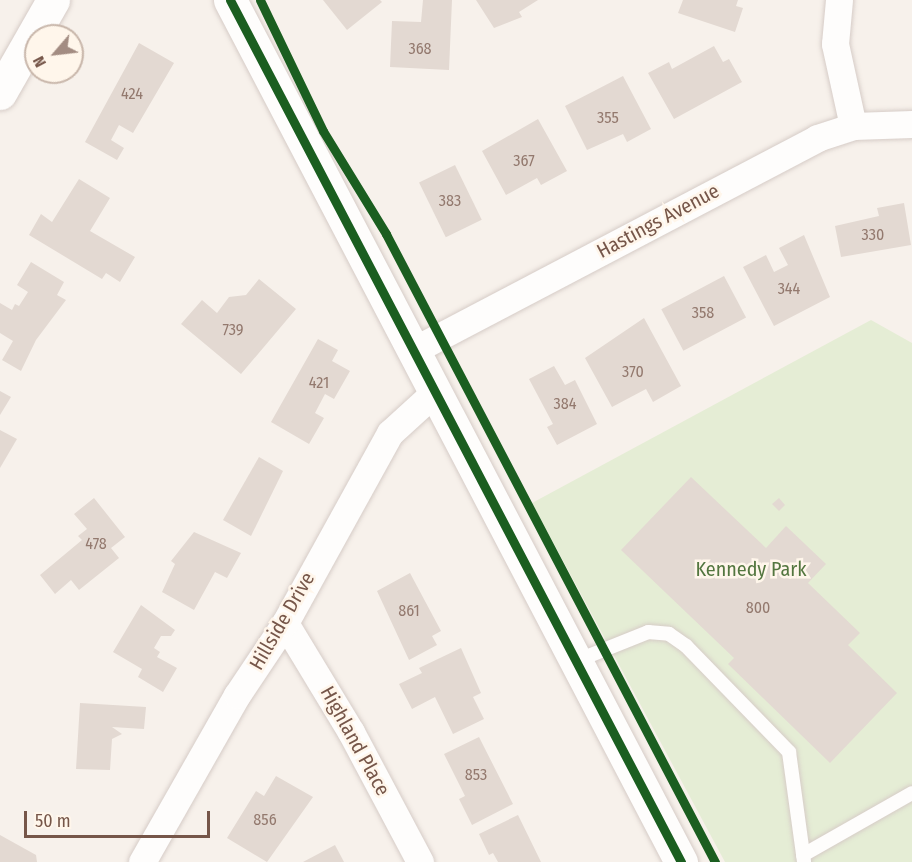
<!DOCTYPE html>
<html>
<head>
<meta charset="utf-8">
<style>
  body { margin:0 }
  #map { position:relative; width:912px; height:862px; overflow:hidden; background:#f7f1eb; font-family:"Fira Sans Condensed",sans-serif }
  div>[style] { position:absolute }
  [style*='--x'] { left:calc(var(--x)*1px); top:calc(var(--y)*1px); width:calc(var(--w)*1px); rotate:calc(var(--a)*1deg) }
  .green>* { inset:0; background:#e5edd5 }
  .building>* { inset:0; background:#e3d9d2; transform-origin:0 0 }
  .roads { filter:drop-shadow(0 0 2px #d6ccc7) drop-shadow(0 0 2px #d6ccc7) }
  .service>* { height:14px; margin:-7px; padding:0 7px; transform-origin:7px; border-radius:7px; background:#fefdfc }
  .minor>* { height:27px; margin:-13.5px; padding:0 13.5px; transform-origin:13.5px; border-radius:13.5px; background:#fefdfc }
  .secondary>* { height:33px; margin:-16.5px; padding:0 16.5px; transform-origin:16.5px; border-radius:16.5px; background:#fefdfc }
  .cycleway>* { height:9px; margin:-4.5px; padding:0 4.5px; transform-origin:4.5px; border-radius:4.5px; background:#1b5e20 }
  span { translate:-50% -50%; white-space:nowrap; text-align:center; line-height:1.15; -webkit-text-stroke:5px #fff6eb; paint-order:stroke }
  .number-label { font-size:16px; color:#93796e }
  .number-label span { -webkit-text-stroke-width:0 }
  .street-label { font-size:20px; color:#765649 }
  .park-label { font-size:20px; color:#53763f }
  .north { position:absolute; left:24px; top:24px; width:60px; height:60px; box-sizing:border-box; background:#fff6eb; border:2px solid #c8b6aa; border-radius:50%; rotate:242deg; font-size:16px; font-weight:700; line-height:24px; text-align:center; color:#765649 }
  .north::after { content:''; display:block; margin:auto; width:21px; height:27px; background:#a38c82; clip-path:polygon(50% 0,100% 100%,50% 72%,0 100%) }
  .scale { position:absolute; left:24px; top:811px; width:186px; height:27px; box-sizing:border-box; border:3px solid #765649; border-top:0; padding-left:8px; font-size:18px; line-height:21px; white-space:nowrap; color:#765649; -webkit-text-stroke:4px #fff6eb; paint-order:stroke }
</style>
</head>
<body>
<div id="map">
  <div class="green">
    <i style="clip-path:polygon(871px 320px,912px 343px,912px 862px,725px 862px,532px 503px)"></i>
  </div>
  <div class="building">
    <i style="clip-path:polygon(323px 0,380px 0,382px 2px,347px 30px)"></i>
    <i style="clip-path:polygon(423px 0,452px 0,449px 70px,390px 67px,392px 21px,421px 22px)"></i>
    <i style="clip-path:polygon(476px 0,538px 0,519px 12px,522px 17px,494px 28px)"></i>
    <i style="clip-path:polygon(683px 0,738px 0,736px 6px,743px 8px,735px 32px,678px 13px)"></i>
    <i style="clip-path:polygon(139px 43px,174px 63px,133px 133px,119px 125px,111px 140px,124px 148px,117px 160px,85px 142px)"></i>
    <i style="clip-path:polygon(714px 46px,723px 62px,729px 59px,742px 82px,674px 119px,648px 73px,669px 62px,672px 69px)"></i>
    <i style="clip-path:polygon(623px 76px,651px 129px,627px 142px,623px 134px,587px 150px,565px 106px)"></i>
    <i style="clip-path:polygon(538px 119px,567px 171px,541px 185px,537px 178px,506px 195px,482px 151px)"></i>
    <i style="left:455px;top:165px;width:61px;height:40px;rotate:64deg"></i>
    <i style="clip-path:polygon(79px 179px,110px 198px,90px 231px,135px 257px,120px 282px,106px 273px,102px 279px,29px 235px,41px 214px,52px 222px)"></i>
    <i style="clip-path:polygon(904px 203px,911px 245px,841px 257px,835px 226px,879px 216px,877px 208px)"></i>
    <i style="clip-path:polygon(804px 235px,830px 297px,774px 326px,743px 267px,766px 255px,774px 272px,788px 265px,779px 248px)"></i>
    <i style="clip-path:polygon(31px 262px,64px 282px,57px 295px,66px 300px,36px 340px,21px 371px,2px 360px,13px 341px,0 333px,0 303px,12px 310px,15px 304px,19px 306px,28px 292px,17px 285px)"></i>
    <i style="left:724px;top:276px;width:47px;height:71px;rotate:62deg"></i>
    <i style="clip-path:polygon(259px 279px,296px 309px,241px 374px,181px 324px,202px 300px,217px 313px,229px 297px,246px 295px)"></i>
    <i style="clip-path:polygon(644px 318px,681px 386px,653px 402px,646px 389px,612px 407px,585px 358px)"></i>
    <i style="clip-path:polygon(318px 339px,338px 350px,332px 361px,350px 371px,334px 399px,325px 394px,315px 413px,324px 418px,309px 444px,271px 422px)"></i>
    <i style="clip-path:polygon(554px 366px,565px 385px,575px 380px,597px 424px,557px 445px,547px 427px,553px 424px,529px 379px)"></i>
    <i style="clip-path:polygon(0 391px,11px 397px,0 415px)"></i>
    <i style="clip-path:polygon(0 430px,17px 439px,0 468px)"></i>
    <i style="clip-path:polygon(259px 457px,283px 471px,251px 536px,223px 520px)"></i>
    <i style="clip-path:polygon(691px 477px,766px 548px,786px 526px,826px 564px,808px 583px,860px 633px,848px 645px,897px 693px,830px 763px,728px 664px,734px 658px,621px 550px)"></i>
    <i style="clip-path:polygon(94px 498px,125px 537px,111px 548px,119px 558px,79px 590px,71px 580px,55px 594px,40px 575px,82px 540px,78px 536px,87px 529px,74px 514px)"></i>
    <i style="clip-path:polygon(779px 498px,785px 505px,779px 511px,772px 504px)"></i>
    <i style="clip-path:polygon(194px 532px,241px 553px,227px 578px,215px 572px,194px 610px,162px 592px,175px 564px,171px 561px)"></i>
    <i style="clip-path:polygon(410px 573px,441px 631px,432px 636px,437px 645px,409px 660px,377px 591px)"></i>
    <i style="clip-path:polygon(141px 605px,175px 630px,171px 636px,161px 636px,154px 648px,160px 652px,157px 657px,177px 668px,163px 692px,138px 677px,142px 669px,113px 652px)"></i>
    <i style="clip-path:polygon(461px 648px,481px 693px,473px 697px,484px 719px,453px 734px,435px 697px,412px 709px,399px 684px,422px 673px,419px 668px)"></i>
    <i style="clip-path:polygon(80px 703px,146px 707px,144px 729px,112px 727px,122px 734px,112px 739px,110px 770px,76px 769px)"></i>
    <i style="clip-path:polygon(479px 737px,513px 804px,472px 825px,459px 799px,465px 796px,444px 754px)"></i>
    <i style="clip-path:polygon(276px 776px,313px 797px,267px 862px,227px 838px,256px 791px,264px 796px)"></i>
    <i style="clip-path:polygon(518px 815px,541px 862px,498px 862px,493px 853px,489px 855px,479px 834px)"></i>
    <i style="clip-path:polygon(0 835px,36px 855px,37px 862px,0 862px)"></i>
    <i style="clip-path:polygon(335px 845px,344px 862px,303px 862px)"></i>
  </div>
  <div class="roads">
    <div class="service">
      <i style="--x:576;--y:661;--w:78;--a:-21.9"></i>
      <i style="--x:648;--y:632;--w:21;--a:5"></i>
      <i style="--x:669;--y:634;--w:21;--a:35"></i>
      <i style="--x:686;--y:646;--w:148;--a:45.8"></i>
      <i style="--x:789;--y:752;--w:111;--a:82.2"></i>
      <i style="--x:803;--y:855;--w:125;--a:-29.6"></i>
    </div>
    <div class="minor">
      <i style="--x:839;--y:0;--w:44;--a:95.2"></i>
      <i style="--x:835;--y:44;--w:84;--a:77.6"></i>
      <i style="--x:414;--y:350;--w:455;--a:-27.7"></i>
      <i style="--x:817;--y:138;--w:38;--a:-18"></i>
      <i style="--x:853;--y:126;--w:59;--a:-1.9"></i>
      <i style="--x:285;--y:623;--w:127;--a:58.8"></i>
      <i style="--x:351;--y:732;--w:147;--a:62"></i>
      <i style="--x:142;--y:862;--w:192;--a:-60.4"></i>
      <i style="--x:237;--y:695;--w:87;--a:-56.3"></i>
      <i style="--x:285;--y:623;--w:217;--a:-61.1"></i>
      <i style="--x:390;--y:433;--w:62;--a:-42.4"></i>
    </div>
    <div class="secondary">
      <i style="--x:230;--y:0;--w:973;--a:62.38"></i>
      <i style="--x:0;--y:93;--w:107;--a:-60.3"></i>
    </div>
  </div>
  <div class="cycleway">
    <i style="--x:230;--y:0;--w:973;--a:62.38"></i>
    <i style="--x:260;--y:0;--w:145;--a:64.3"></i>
    <i style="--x:323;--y:131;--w:121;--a:58.5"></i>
    <i style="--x:386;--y:234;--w:709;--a:62.35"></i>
  </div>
  <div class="number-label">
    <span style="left:420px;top:49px">368</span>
    <span style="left:132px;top:94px">424</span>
    <span style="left:608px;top:118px">355</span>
    <span style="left:524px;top:161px">367</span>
    <span style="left:450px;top:201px">383</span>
    <span style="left:873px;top:235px">330</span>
    <span style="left:789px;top:289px">344</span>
    <span style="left:703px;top:313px">358</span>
    <span style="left:233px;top:330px">739</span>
    <span style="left:633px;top:372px">370</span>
    <span style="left:319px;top:383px">421</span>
    <span style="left:565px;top:404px">384</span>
    <span style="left:96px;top:544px">478</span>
    <span style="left:758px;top:608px">800</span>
    <span style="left:409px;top:611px">861</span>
    <span style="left:476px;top:775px">853</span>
    <span style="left:265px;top:820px">856</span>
  </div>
  <div class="street-label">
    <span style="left:658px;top:221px;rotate:-28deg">Hastings Avenue</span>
    <span style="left:282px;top:621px;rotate:-60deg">Hillside Drive</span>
    <span style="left:355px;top:741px;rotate:61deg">Highland Place</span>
  </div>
  <div class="park-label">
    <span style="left:751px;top:569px">Kennedy Park</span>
  </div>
  <div class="north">N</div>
  <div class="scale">50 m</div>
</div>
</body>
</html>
